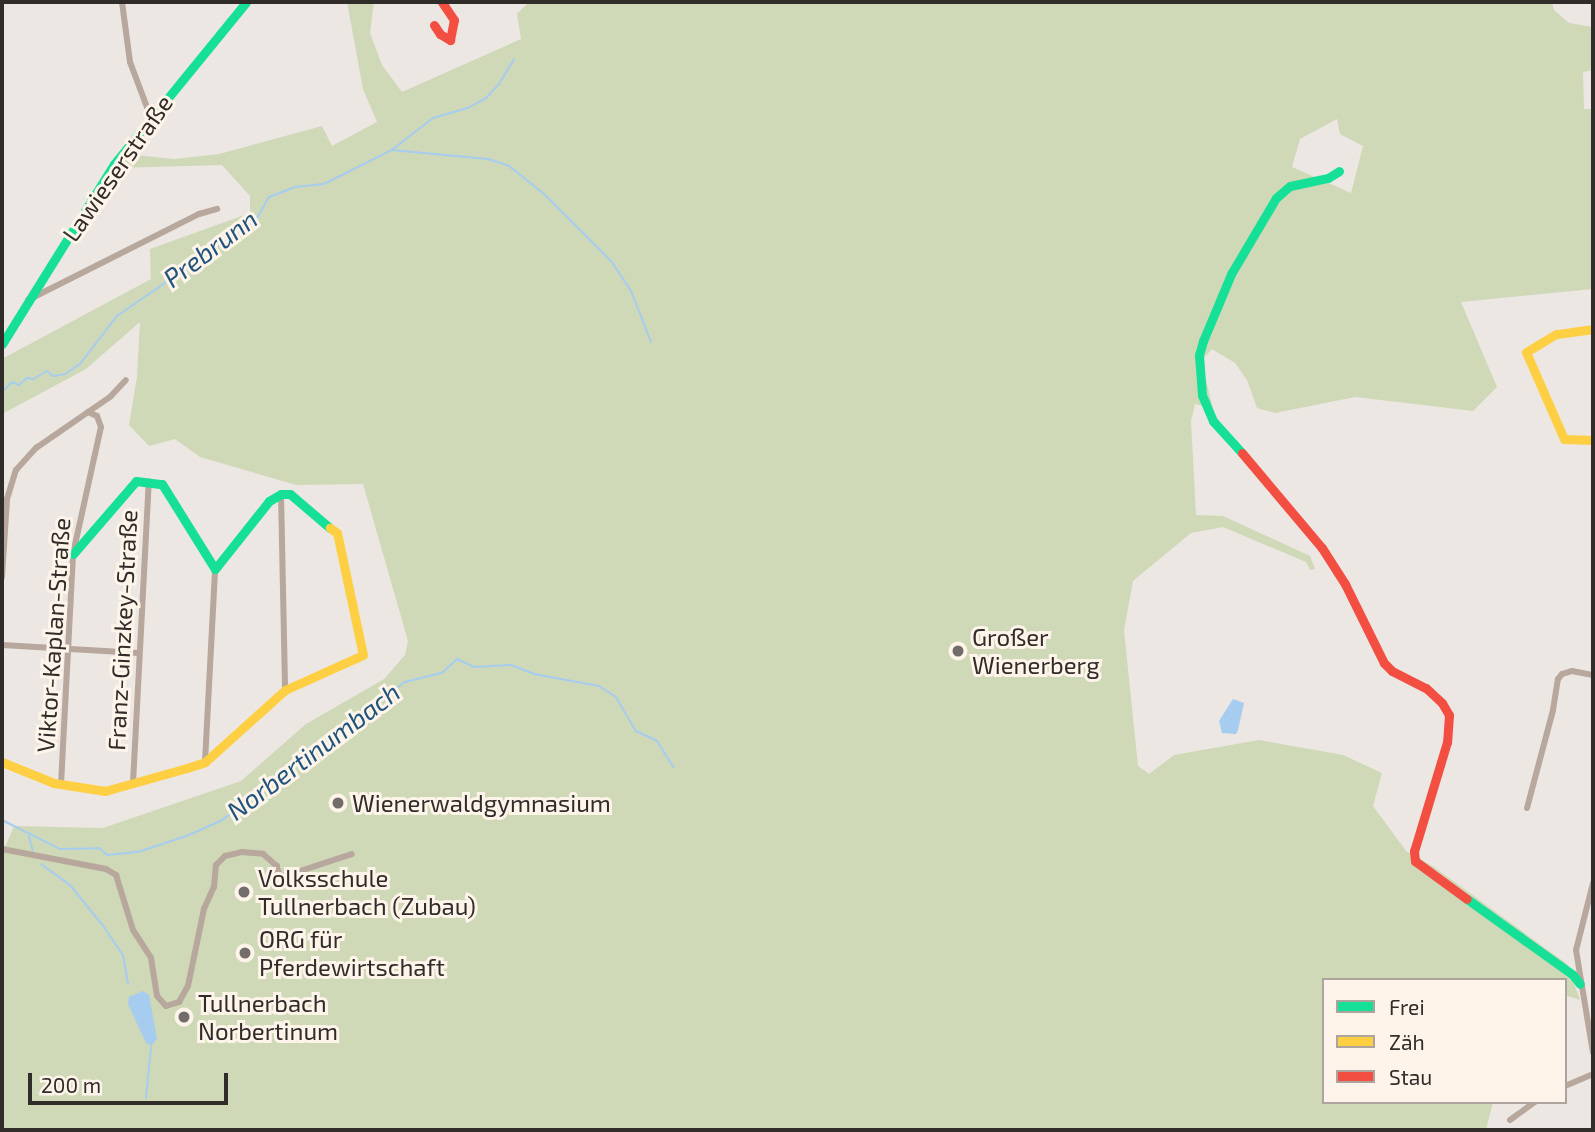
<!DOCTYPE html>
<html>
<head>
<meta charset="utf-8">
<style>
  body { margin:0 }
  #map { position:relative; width:1595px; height:1132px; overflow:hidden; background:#ece7e2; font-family:"Exo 2",sans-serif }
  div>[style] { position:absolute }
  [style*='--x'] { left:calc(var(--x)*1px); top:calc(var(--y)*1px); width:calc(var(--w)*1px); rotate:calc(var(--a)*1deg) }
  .green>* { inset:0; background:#cfd9b7 }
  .water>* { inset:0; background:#a6ccef }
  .stream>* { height:2px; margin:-1px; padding:0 1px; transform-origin:1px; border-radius:1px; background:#a6ccef }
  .street>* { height:6px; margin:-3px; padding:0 3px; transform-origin:3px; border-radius:3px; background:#b7a79c }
  .fast>* { height:9px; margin:-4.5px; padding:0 4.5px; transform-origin:4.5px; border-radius:4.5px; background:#16e098 }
  .slow>* { height:9px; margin:-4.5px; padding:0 4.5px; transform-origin:4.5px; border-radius:4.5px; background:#ffcf43 }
  .jam>* { height:9px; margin:-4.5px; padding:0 4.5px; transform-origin:4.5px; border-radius:4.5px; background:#f24e42 }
  .dots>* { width:19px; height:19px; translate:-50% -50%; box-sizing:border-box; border:4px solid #fef4ea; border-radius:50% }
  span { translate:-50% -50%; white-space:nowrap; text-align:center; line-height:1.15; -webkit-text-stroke:6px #fef4ea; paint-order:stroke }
  .street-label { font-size:24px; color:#302c29 }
  .poi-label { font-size:24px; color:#302c29 }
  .left { translate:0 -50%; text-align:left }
  .water-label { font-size:26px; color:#20547e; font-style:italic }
  .frame { position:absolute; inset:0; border:4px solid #302c29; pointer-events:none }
  .legend { position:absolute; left:1322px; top:978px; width:245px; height:126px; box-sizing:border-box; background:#fef4ea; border:2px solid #aca49d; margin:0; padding:9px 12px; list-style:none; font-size:21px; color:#302c29 }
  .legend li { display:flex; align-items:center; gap:14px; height:35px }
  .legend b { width:35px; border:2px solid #aca49d }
  .scale { position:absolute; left:28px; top:1073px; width:200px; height:32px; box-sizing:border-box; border:4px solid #302c29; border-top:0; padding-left:9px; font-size:21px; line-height:24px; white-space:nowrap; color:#302c29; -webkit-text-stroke:5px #fef4ea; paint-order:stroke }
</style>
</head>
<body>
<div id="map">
  <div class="green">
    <i style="clip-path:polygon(evenodd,347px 2px,374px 2px,370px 33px,382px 65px,402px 92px,521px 39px,517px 14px,529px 2px,1552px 2px,1554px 10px,1569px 23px,1593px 27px,1593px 70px,1583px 72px,1584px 109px,1593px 109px,1593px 289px,1461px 302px,1497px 387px,1473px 411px,1355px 397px,1275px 413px,1257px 408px,1247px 380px,1235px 363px,1212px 349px,1201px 361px,1213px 408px,1195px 404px,1191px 421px,1196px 515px,1223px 516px,1310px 556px,1315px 569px,1310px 570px,1306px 562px,1223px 527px,1191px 533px,1133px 581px,1124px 630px,1138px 766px,1149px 774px,1174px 755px,1259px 740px,1343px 755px,1382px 773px,1373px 806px,1406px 851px,1434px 867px,1567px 964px,1580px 1000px,1565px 995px,1565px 980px,1324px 980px,1324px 1102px,1493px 1102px,1486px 1130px,2px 1130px,2px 854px,14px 826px,103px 828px,241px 781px,306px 724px,384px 679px,405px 655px,408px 641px,363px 484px,296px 485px,200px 457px,175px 439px,149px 446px,129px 425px,137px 377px,140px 322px,86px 369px,2px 414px,2px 359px,151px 279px,150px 249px,250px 213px,250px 196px,222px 165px,114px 168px,125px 154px,174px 159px,219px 154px,322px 126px,332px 146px,377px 122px,363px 89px,347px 2px,1337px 119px,1340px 134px,1363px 146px,1351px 193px,1292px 167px,1300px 139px,1337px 119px)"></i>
  </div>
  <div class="water">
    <i style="clip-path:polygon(1233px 699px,1244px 703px,1238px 730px,1236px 734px,1222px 733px,1219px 721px)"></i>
    <i style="clip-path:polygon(143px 991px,149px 995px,157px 1039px,151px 1046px,146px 1043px,128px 1004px,129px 997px)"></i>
  </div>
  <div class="stream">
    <i style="--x:393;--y:149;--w:51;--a:-37.8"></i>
    <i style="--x:433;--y:118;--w:36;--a:-16"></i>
    <i style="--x:468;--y:108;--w:21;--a:-29"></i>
    <i style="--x:486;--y:98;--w:19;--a:-47"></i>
    <i style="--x:499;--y:84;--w:29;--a:-59"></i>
    <i style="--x:2;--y:392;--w:14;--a:-45"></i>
    <i style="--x:12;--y:382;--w:8;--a:23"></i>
    <i style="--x:19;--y:385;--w:11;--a:-41"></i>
    <i style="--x:27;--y:378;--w:6;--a:9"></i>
    <i style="--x:33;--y:379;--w:16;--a:-30"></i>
    <i style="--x:47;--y:371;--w:8;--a:40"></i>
    <i style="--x:53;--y:376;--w:12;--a:-9"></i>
    <i style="--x:65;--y:374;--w:18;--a:-34"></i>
    <i style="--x:80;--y:364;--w:61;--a:-52.4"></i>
    <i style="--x:117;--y:316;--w:169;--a:-34.6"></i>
    <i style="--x:256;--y:220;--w:26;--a:-61"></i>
    <i style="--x:269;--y:197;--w:28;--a:-21"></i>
    <i style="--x:295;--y:187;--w:29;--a:-6"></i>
    <i style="--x:324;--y:184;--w:76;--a:-26.6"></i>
    <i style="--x:392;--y:150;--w:96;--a:5.4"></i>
    <i style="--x:488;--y:159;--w:22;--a:18"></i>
    <i style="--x:509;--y:166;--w:43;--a:38.5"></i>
    <i style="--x:543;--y:193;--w:96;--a:45"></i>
    <i style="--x:611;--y:261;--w:36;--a:56"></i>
    <i style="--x:631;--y:291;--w:55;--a:68.6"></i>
    <i style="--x:2;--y:820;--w:65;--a:26.6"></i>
    <i style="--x:60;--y:849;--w:39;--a:-1"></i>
    <i style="--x:99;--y:848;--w:11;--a:41"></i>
    <i style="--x:107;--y:855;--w:31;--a:-6"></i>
    <i style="--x:138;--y:852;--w:54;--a:-18.4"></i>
    <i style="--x:189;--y:835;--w:35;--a:-24"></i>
    <i style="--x:221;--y:821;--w:231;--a:-37.1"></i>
    <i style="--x:405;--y:682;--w:38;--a:-14"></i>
    <i style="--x:442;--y:673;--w:21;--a:-43"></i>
    <i style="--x:457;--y:659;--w:19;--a:25"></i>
    <i style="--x:474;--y:667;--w:37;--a:-3"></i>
    <i style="--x:511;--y:665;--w:25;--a:21"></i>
    <i style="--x:534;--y:674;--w:66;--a:10.5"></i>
    <i style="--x:599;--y:686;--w:20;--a:33"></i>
    <i style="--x:616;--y:697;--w:39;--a:60"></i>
    <i style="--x:636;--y:731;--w:23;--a:25"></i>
    <i style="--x:657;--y:741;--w:31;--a:58"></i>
    <i style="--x:29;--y:836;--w:16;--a:76"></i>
    <i style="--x:41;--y:864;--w:36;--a:36"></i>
    <i style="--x:70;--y:885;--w:54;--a:51"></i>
    <i style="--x:104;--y:927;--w:34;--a:56"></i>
    <i style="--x:123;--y:955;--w:29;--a:80"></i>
    <i style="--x:146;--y:1098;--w:51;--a:-84.4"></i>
  </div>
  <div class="street">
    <i style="--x:122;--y:2;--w:61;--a:82.4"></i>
    <i style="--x:130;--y:62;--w:60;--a:69.4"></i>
    <i style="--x:28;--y:300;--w:191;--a:-26.7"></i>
    <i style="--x:199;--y:214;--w:19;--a:-16"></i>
    <i style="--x:281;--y:494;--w:196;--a:88.8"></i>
    <i style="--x:2;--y:577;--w:78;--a:-86.3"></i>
    <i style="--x:7;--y:499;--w:30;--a:-73"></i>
    <i style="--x:16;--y:470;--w:30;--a:-48"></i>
    <i style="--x:36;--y:448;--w:90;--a:-34.6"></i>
    <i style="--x:110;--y:397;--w:23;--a:-47"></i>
    <i style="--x:2;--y:645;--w:137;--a:3.3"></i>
    <i style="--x:205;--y:762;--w:193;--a:-87"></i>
    <i style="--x:133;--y:783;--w:302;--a:-87"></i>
    <i style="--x:61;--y:784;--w:230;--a:-87"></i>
    <i style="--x:73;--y:554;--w:130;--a:-77.6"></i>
    <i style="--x:101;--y:427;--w:12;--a:-110"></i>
    <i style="--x:97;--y:416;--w:10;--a:-156"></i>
    <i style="--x:1527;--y:808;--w:101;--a:-75.1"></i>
    <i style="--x:1553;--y:710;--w:31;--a:-81"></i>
    <i style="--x:1558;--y:679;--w:6;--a:-51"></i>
    <i style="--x:1562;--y:674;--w:10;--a:-17"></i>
    <i style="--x:1572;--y:671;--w:21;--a:11"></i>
    <i style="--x:2;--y:849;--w:106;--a:10.9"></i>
    <i style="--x:106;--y:869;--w:12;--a:31"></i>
    <i style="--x:116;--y:875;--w:58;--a:72.8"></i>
    <i style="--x:133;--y:930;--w:33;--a:57"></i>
    <i style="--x:151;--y:958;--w:38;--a:81"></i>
    <i style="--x:157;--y:996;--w:13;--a:48"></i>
    <i style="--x:166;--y:1006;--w:14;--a:-17"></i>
    <i style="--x:179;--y:1002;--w:18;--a:-61"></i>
    <i style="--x:188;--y:986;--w:79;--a:-78.3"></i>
    <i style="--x:204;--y:909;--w:24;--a:-66"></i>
    <i style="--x:214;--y:887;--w:22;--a:-85"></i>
    <i style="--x:216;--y:865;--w:13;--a:-45"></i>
    <i style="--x:225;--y:856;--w:17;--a:-13"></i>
    <i style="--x:242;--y:852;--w:21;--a:5"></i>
    <i style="--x:263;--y:854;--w:18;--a:41"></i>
    <i style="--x:277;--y:866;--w:12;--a:104"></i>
    <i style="--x:277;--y:868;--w:9;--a:69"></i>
    <i style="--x:280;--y:876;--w:8;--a:-7"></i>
    <i style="--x:288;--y:875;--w:67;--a:-18.2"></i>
    <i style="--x:1593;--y:883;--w:69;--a:104.2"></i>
    <i style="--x:1576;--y:950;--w:104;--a:80.6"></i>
    <i style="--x:1565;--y:1086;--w:30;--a:-23"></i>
    <i style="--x:1510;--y:1120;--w:31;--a:-36"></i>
  </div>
  <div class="fast">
    <i style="--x:2;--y:344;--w:212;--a:-58.1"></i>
    <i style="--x:114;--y:164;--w:209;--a:-50.8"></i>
    <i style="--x:1242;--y:453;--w:43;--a:-132.2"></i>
    <i style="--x:1213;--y:421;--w:28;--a:-113"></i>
    <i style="--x:1202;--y:395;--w:40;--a:-94.3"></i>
    <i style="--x:1199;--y:355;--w:15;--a:-74"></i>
    <i style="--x:1203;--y:341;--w:73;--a:-67.3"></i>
    <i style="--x:1231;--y:274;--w:88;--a:-59.4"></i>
    <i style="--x:1276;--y:198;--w:18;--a:-41"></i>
    <i style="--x:1290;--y:186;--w:39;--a:-12"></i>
    <i style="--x:1328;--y:178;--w:13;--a:-32"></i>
    <i style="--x:73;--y:554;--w:96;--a:-49.2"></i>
    <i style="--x:136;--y:481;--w:26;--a:7"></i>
    <i style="--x:162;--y:484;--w:100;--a:58.1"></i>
    <i style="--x:215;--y:569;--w:87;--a:-51.5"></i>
    <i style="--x:269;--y:501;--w:14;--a:-30"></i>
    <i style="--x:281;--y:494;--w:9;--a:0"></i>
    <i style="--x:290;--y:494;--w:52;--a:40.4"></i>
    <i style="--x:1467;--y:899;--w:130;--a:35.6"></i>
    <i style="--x:1573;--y:975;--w:11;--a:52"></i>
  </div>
  <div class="slow">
    <i style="--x:1593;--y:329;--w:37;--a:172"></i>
    <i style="--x:1556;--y:334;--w:35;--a:149"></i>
    <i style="--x:1526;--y:352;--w:95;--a:66.4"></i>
    <i style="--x:1564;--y:439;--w:29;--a:2"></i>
    <i style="--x:2;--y:762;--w:56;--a:22"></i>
    <i style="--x:54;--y:783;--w:52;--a:8.9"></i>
    <i style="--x:105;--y:791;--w:85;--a:-15.7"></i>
    <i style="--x:187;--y:768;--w:19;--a:-18"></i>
    <i style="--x:205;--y:762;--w:108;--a:-42"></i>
    <i style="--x:285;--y:690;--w:85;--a:-24.2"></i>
    <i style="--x:363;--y:655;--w:125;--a:-102"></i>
    <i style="--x:337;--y:533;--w:9;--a:-144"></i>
  </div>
  <div class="jam">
    <i style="--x:434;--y:25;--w:11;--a:56"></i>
    <i style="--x:440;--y:34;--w:12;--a:31"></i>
    <i style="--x:450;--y:40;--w:20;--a:-79"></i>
    <i style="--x:454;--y:20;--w:22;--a:-124"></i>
    <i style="--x:1242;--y:453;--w:124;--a:49.9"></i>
    <i style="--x:1322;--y:548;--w:43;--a:57.4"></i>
    <i style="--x:1345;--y:584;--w:88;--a:63.7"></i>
    <i style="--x:1384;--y:663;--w:11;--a:45"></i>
    <i style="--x:1392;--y:671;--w:38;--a:27"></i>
    <i style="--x:1426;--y:688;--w:22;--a:43"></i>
    <i style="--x:1442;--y:703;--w:14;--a:60"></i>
    <i style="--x:1449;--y:715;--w:27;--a:94"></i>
    <i style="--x:1447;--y:742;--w:114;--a:106.8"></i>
    <i style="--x:1414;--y:851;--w:10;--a:84"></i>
    <i style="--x:1415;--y:861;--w:64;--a:36.2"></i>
  </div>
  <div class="dots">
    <i style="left:958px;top:651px;background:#726d6a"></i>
    <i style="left:338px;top:803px;background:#726d6a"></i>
    <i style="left:244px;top:892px;background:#726d6a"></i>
    <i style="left:245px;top:953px;background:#726d6a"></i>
    <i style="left:184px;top:1017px;background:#726d6a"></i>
  </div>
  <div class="street-label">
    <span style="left:117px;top:168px;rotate:-55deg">Lawieserstraße</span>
    <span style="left:122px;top:630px;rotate:-87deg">Franz-Ginzkey-Straße</span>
    <span style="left:53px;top:635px;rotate:-86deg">Viktor-Kaplan-Straße</span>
  </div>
  <div class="poi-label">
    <span class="left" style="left:972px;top:651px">Großer<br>Wienerberg</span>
    <span class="left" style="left:352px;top:803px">Wienerwaldgymnasium</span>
    <span class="left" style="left:258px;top:892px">Volksschule<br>Tullnerbach (Zubau)</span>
    <span class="left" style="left:259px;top:953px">ORG für<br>Pferdewirtschaft</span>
    <span class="left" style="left:198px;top:1017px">Tullnerbach<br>Norbertinum</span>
  </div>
  <div class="water-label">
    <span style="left:210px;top:248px;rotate:-37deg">Prebrunn</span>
    <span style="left:313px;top:751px;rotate:-37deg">Norbertinumbach</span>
  </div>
  <div class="frame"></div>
  <ul class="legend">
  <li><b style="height:9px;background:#16e098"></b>Frei</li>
  <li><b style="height:9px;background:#ffcf43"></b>Zäh</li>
  <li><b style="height:9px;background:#f24e42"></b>Stau</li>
  </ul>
  <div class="scale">200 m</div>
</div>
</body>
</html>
